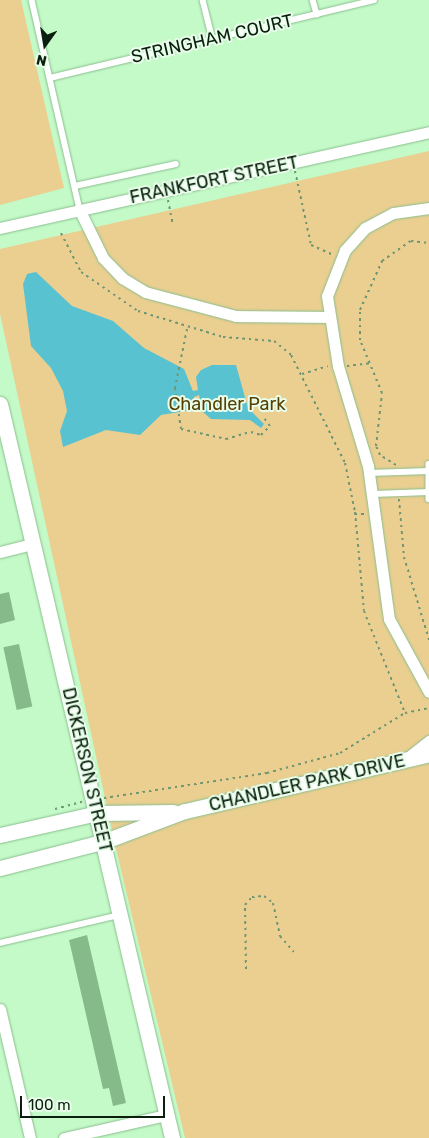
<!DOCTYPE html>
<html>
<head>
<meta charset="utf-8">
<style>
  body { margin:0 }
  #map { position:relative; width:429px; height:1138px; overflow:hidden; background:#c4fac8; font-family:Rubik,sans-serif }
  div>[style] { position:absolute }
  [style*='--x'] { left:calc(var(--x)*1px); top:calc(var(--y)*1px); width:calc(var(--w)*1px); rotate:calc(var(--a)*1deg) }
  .green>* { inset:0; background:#eacf91 }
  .water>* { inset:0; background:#59c2d0 }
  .building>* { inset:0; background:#87ba8b; transform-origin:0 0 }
  .path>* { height:2px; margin-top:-1px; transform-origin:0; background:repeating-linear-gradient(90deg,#6f9572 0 2.5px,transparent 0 6.5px) }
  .roads { filter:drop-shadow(0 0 1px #8abe8e) drop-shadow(0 0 1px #8abe8e) }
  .lane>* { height:5.5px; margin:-2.75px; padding:0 2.75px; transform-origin:2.75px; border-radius:2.75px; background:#fff }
  .street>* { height:11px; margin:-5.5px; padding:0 5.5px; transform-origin:5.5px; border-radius:5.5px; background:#fff }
  .secondary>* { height:15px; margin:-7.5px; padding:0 7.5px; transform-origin:7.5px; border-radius:7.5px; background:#fff }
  span { translate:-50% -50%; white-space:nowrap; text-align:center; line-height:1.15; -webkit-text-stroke:4px #e9feea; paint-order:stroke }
  .street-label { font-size:18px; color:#0b1f0e }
  .park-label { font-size:18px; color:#553f02 }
  .north { position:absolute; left:20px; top:20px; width:50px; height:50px; -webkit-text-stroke:4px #e9feea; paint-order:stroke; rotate:193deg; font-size:14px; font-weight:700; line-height:20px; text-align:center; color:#0b1f0e }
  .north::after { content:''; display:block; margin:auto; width:18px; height:22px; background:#0b1f0e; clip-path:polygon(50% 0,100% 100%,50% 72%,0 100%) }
  .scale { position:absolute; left:20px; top:1096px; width:145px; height:22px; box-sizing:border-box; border:2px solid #0b1f0e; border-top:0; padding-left:6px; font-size:15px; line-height:18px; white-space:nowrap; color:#0b1f0e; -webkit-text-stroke:4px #e9feea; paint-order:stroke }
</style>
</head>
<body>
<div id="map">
  <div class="green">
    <i style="clip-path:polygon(0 0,21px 0,64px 188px,0 205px)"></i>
    <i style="clip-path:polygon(429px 151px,429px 1138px,185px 1138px,117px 853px,0 314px,0 249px)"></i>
  </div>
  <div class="water">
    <i style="clip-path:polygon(36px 272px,72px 306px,113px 321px,144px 348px,184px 369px,193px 391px,198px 390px,196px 377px,201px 370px,212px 365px,236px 365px,248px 408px,264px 424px,261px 428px,250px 420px,211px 419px,203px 412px,199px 395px,194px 397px,192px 410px,161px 415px,140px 435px,106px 430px,63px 447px,60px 431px,67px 411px,63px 391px,51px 368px,31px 346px,23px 284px,27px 274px)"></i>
  </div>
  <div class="building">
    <i style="clip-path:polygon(9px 592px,15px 620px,0 624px,0 594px)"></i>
    <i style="left:19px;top:644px;width:64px;height:16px;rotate:78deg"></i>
    <i style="clip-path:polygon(87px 935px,126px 1103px,113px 1106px,109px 1088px,103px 1089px,69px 940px)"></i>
  </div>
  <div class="path">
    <i style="--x:295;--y:171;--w:76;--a:77.8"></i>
    <i style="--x:311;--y:245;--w:24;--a:24"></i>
    <i style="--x:168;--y:200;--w:25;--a:79"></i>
    <i style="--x:61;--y:233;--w:44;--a:62.9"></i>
    <i style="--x:81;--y:272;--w:69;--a:34.4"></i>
    <i style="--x:138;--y:311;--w:89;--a:17"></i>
    <i style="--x:223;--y:337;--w:51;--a:4.5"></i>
    <i style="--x:274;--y:341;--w:22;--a:39"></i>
    <i style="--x:291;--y:355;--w:121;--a:63.4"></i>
    <i style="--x:345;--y:463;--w:50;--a:78.5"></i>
    <i style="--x:355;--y:512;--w:99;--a:84.8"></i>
    <i style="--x:364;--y:611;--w:110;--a:68.1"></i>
    <i style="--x:187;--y:329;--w:60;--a:101.5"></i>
    <i style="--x:175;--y:388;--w:41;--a:81.7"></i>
    <i style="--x:181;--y:429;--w:46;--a:12.5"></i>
    <i style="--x:226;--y:439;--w:26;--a:-16"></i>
    <i style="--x:251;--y:432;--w:10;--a:17"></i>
    <i style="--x:261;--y:435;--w:13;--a:-45"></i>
    <i style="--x:270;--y:426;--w:10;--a:-127"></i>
    <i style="--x:347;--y:366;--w:23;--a:-7"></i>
    <i style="--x:302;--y:374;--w:27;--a:-17"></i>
    <i style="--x:396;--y:465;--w:19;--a:-148"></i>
    <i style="--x:380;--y:455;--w:10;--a:-114"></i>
    <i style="--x:376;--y:446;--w:53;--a:-83.5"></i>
    <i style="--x:382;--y:393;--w:57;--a:-112.5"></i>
    <i style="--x:360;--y:340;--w:30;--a:-90"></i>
    <i style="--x:360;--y:310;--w:54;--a:-65.8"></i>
    <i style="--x:382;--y:261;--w:35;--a:-35"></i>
    <i style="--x:411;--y:241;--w:18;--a:6"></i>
    <i style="--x:399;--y:499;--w:58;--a:85.1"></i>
    <i style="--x:404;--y:557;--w:87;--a:73.2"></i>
    <i style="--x:355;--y:514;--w:10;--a:0"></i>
    <i style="--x:104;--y:798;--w:165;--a:-8.7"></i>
    <i style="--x:267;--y:773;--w:76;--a:-15.3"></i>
    <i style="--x:340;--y:753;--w:76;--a:-31.6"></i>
    <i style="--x:405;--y:713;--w:25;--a:-12"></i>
    <i style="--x:55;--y:809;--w:28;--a:-15"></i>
    <i style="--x:246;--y:969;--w:64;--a:-90.9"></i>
    <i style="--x:245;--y:905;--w:11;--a:-49"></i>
    <i style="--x:252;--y:897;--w:12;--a:-5"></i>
    <i style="--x:264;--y:896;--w:11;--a:38"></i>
    <i style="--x:273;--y:903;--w:34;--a:78"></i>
    <i style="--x:280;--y:936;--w:21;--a:49"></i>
  </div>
  <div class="roads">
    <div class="lane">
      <i style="--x:32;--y:0;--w:215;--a:77.1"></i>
      <i style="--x:203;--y:0;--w:37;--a:76"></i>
      <i style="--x:313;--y:0;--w:15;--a:74"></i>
      <i style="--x:50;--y:78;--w:333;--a:-13.5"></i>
      <i style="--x:75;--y:186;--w:103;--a:-12.3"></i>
      <i style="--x:429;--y:464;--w:35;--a:90"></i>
      <i style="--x:369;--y:473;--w:60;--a:-1.9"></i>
      <i style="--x:373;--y:494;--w:56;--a:-2"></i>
      <i style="--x:0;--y:943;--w:122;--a:-13.2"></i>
    </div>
    <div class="street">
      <i style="--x:429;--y:208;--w:36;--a:172"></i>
      <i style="--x:393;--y:213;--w:32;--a:152"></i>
      <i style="--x:365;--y:228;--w:30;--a:132"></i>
      <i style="--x:345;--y:250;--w:49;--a:111.4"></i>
      <i style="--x:327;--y:296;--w:71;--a:81.1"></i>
      <i style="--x:338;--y:366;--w:104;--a:73.3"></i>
      <i style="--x:368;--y:466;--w:154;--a:82.2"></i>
      <i style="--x:389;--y:619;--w:83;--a:61.3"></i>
      <i style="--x:80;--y:211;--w:52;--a:63.9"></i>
      <i style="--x:103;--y:258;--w:28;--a:46"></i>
      <i style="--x:122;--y:278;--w:27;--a:31"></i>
      <i style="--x:145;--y:292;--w:94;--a:14.8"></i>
      <i style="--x:236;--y:316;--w:92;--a:0.6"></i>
      <i style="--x:0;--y:228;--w:440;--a:-12.6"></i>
      <i style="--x:0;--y:552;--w:34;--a:-14"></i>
      <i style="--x:411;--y:755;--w:23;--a:-38"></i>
      <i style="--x:0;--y:1009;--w:132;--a:76.9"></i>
      <i style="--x:64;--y:1138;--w:105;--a:-12.7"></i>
    </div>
    <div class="secondary">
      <i style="--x:0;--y:404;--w:754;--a:76.81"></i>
      <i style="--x:0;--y:835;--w:100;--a:-12.7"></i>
      <i style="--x:98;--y:813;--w:75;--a:-0.8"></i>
      <i style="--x:0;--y:868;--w:108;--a:-14.4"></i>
      <i style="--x:105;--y:841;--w:85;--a:-20.6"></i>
      <i style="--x:185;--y:811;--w:251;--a:-13.1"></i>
    </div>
  </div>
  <div class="street-label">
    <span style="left:212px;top:39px;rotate:-13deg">STRINGHAM COURT</span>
    <span style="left:214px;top:180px;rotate:-12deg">FRANKFORT STREET</span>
    <span style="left:87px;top:770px;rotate:77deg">DICKERSON STREET</span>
    <span style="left:307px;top:783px;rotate:-13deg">CHANDLER PARK DRIVE</span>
  </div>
  <div class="park-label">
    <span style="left:227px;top:404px">Chandler Park</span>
  </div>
  <div class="north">N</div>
  <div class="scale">100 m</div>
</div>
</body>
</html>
